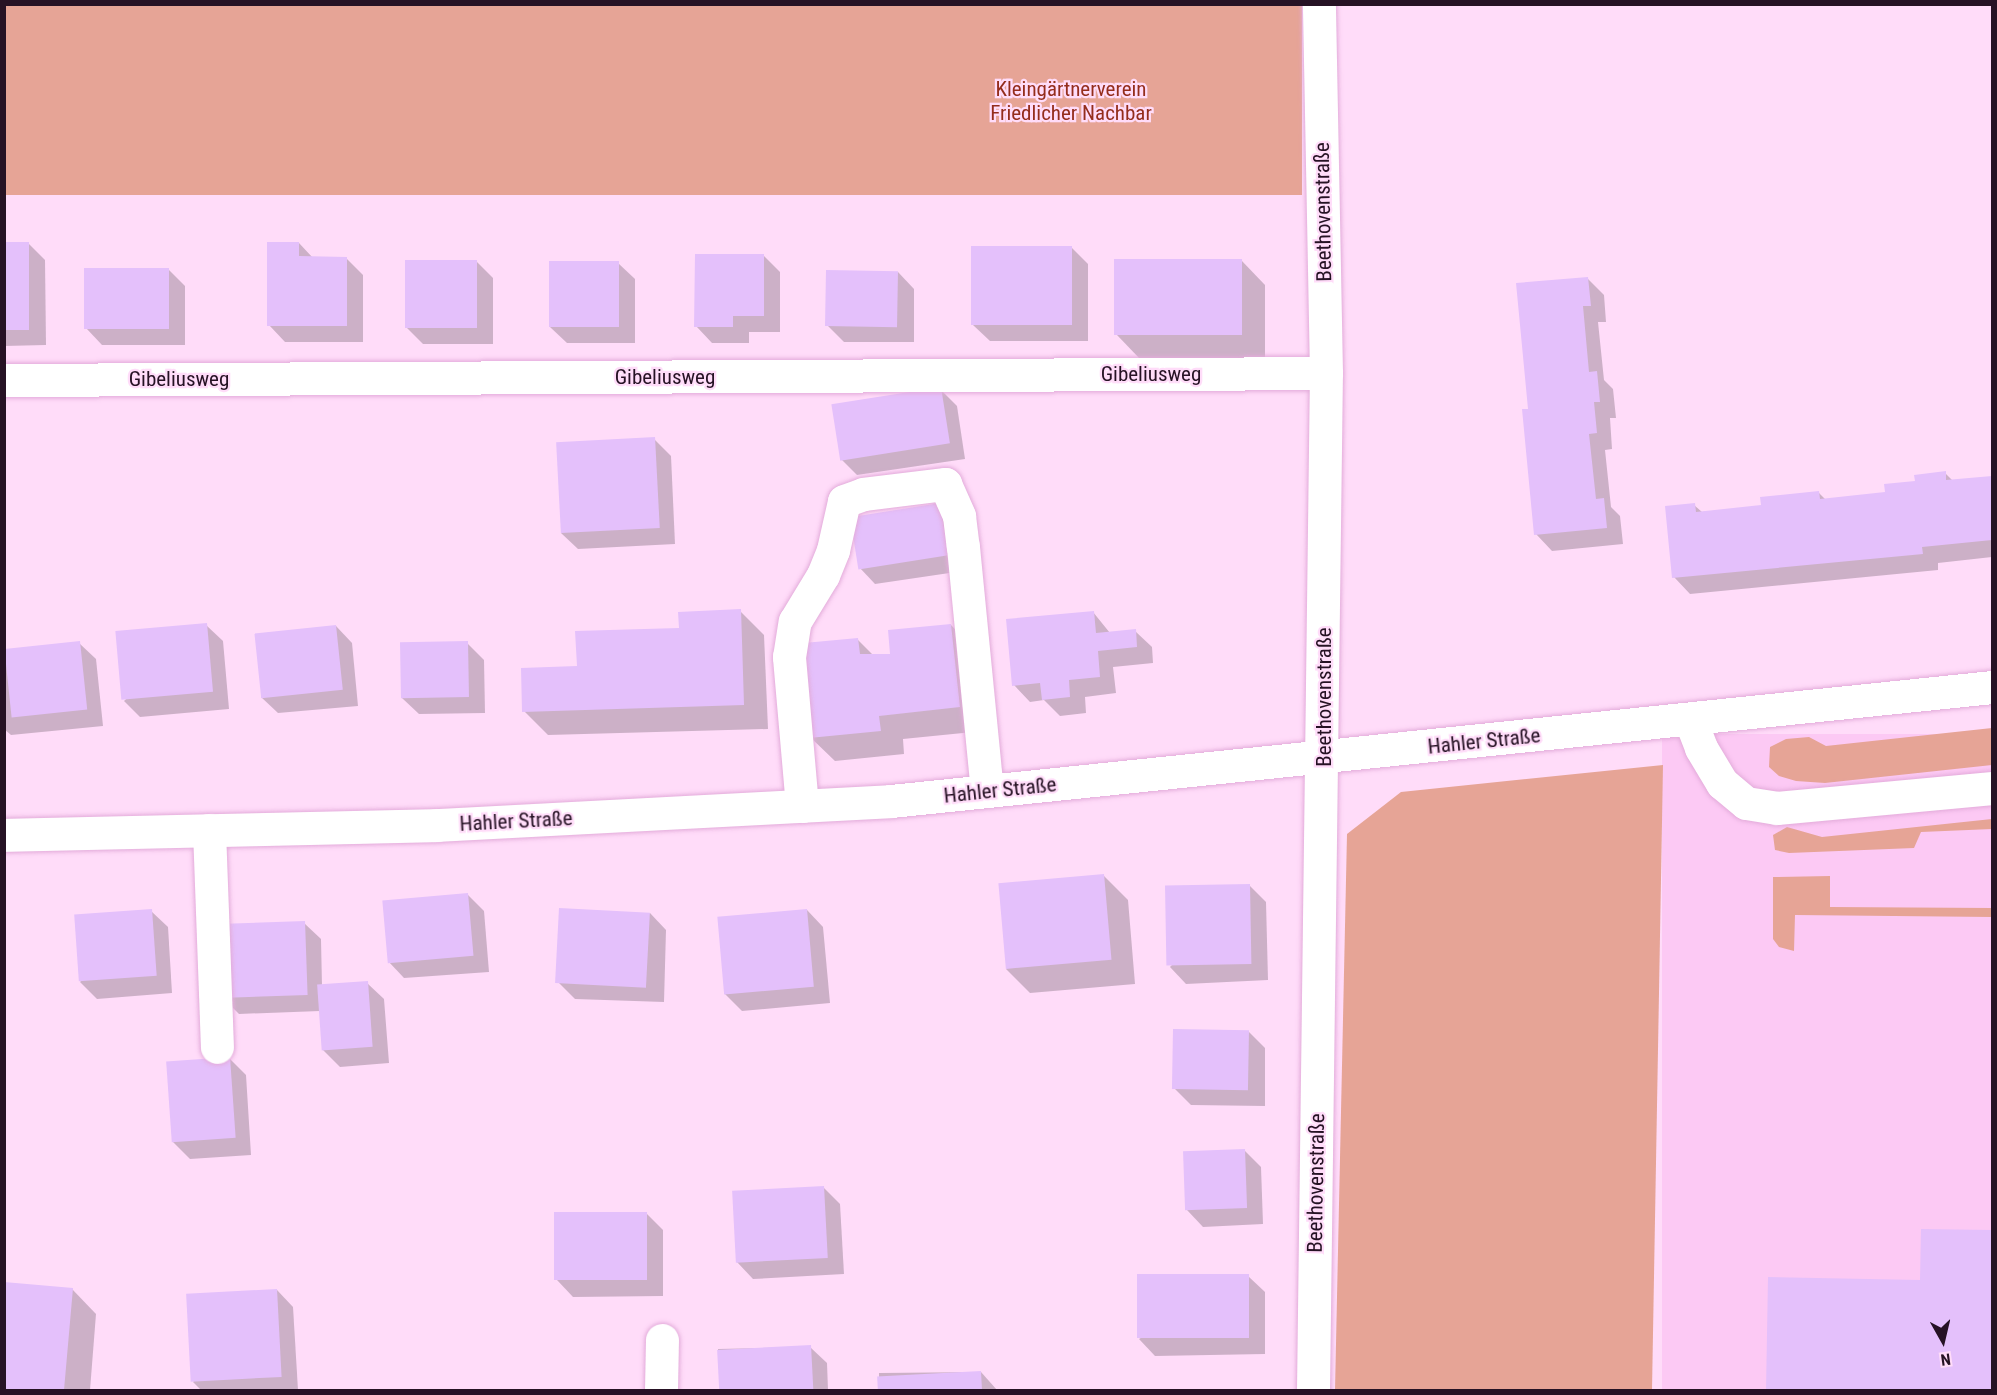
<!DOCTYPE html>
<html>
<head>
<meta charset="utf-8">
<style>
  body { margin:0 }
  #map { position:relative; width:1997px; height:1395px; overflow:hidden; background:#ffdcf9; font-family:"Roboto Condensed",sans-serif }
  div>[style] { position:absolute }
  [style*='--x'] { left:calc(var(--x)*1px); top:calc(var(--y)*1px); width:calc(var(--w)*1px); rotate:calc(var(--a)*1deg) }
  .built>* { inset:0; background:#fcc9f4; transform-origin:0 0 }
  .green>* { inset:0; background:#e6a496; transform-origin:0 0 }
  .shadow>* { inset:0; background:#0003 }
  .building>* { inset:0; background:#e4c0fb; transform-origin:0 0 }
  .roads { filter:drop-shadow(0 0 2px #e3abda) drop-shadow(0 0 2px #e3abda) }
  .minor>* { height:33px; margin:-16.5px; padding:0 16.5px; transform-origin:16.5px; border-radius:16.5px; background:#fff }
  span { translate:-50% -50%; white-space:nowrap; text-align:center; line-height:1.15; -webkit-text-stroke:4.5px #ffdcf9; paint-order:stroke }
  .park-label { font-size:21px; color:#942d1c }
  .street-label { font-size:21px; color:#261224 }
  .frame { position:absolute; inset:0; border:6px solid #261224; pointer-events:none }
  .north { position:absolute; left:1913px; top:1311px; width:60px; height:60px; -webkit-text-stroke:4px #ffdcf9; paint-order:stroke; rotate:172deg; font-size:16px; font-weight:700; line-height:24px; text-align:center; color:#261224 }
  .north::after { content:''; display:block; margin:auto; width:21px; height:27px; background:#261224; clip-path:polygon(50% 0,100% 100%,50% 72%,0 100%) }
</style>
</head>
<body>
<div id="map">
  <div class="built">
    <i style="left:1992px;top:734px;width:656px;height:330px;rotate:90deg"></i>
  </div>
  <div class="green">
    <i style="left:5px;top:5px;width:1297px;height:190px"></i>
    <i style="clip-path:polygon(1992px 728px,1992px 765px,1825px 783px,1796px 781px,1779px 776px,1769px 767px,1770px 747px,1786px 739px,1809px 737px,1826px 746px)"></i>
    <i style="clip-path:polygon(1663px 765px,1652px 1390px,1335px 1390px,1347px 834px,1401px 792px)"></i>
    <i style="clip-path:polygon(1992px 819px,1992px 829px,1921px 832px,1914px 848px,1789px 853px,1775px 850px,1773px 835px,1787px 827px,1822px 837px)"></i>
    <i style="clip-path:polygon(1830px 876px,1830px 907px,1992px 908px,1992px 917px,1795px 915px,1794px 951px,1779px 947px,1773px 939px,1773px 877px)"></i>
  </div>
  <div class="shadow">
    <i style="clip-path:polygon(28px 243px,45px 260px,46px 345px,4px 346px,4px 244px)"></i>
    <i style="clip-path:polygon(299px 243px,313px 258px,346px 258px,363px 275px,363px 342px,285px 342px,269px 325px)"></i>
    <i style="clip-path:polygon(1071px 247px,1088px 264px,1088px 341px,990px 341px,973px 325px)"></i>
    <i style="clip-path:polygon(764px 256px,780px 272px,780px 332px,749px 332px,749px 343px,712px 343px,696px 326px)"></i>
    <i style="clip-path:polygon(1241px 260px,1265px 285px,1265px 358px,1140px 359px,1116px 334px)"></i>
    <i style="clip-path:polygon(476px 261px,493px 278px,493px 344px,423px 344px,407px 328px)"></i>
    <i style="clip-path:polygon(618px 263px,635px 279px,635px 343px,567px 343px,550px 327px)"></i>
    <i style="clip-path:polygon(168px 269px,185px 286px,185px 345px,102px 345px,86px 328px)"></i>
    <i style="clip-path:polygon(898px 272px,914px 289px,914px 342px,844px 342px,827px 325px)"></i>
    <i style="clip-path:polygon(1587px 278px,1604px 295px,1606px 322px,1598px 322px,1604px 380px,1613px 389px,1616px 418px,1610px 418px,1612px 449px,1605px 450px,1611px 507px,1620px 516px,1623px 544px,1552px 551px,1536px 534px,1529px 410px)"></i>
    <i style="clip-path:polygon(940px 389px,957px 406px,965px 459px,857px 475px,841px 459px)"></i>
    <i style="clip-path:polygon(654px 439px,671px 456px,675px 544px,578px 549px,561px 533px)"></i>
    <i style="clip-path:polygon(1945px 473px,1953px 481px,1992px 477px,1992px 557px,1938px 563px,1938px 570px,1690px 594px,1674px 577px,1694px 505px,1702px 512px,1762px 506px,1819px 493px,1826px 500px,1887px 493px)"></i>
    <i style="clip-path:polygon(940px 504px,963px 571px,875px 584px,859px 567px)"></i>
    <i style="clip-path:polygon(740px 611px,764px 635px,768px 729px,548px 735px,524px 711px,578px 667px)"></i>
    <i style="clip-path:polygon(1093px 612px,1110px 633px,1135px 631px,1152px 647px,1153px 663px,1113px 667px,1116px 693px,1085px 697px,1086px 713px,1060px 716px,1044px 700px,1030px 702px,1014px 685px)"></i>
    <i style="clip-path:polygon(206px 625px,223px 641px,229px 709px,140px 717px,124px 701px)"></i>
    <i style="clip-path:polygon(951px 625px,975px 650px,983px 731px,903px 739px,904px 754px,835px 761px,810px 737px,857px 639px,874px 656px,892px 655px)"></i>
    <i style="clip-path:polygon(336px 626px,352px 643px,358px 706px,278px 713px,261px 697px)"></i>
    <i style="clip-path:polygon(79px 643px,96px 659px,103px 726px,11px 735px,4px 729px,4px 650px)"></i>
    <i style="clip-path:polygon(467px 643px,484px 660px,485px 713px,419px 714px,402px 698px)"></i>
    <i style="clip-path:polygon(1103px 875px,1128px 900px,1135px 984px,1030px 993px,1006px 969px)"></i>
    <i style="clip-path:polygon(1249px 885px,1266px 902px,1268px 980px,1186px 984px,1170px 967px)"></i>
    <i style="clip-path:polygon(468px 895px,484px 911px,489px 972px,404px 978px,388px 961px)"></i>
    <i style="clip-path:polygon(807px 910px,823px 927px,830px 1003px,742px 1011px,725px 994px)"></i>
    <i style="clip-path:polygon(151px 911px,168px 927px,172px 993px,97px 999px,80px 982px)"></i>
    <i style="clip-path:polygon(650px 913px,666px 930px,664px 1002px,575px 999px,558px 982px)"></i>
    <i style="clip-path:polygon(304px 923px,321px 939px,322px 986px,367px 983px,384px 999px,389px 1063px,340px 1067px,323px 1050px,320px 1011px,239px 1014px,222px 997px)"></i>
    <i style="clip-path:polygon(1248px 1031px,1265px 1048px,1265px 1106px,1191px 1105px,1174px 1088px)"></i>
    <i style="clip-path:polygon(229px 1058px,246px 1075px,251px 1155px,190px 1159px,173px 1142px)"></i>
    <i style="clip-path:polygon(1245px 1151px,1261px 1167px,1263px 1224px,1203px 1227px,1187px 1210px)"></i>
    <i style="clip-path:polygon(824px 1188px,840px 1204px,844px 1274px,753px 1279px,737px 1262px)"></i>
    <i style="clip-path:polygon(646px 1213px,663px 1230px,663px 1296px,573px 1297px,557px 1280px)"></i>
    <i style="clip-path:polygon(1923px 1231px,1992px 1232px,1992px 1390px,1768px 1390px,1769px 1278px,1922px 1281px)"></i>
    <i style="clip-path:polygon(1248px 1276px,1265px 1292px,1265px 1354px,1155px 1356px,1139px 1339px)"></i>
    <i style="clip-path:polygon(4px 1284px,72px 1289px,96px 1314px,90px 1390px,4px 1390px)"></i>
    <i style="clip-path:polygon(277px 1290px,293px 1307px,298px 1390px,201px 1390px,193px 1382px)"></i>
    <i style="clip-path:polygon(810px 1347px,827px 1363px,828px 1390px,720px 1390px,718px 1349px)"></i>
    <i style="clip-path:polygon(981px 1372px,997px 1390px,879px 1390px,879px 1373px)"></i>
  </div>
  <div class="building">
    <i style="left:4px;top:242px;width:25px;height:88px"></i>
    <i style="clip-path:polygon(267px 242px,299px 242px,299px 256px,347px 257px,347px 326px,267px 326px)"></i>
    <i style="left:971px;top:246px;width:101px;height:79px"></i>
    <i style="clip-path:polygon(695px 254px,764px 254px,764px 316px,733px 316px,733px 327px,694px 327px)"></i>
    <i style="left:1114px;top:259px;width:128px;height:76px"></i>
    <i style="left:477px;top:260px;width:68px;height:72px;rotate:90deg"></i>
    <i style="left:549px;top:261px;width:70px;height:66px"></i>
    <i style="left:84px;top:268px;width:85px;height:61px"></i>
    <i style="left:826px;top:270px;width:72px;height:56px;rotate:1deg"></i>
    <i style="clip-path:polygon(1588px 277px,1591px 306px,1583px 306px,1589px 372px,1597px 371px,1600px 402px,1594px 402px,1597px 433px,1589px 434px,1596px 499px,1604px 498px,1607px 528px,1534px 535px,1522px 409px,1528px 409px,1516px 283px)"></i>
    <i style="left:941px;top:387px;width:57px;height:111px;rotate:81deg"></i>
    <i style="left:655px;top:437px;width:91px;height:99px;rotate:87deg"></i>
    <i style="clip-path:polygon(1946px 471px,1946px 480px,1992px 476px,1992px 540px,1922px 547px,1923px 554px,1672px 578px,1665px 506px,1695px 503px,1696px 512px,1761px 505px,1760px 497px,1819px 491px,1820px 499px,1885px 492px,1884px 484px,1915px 481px,1914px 475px)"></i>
    <i style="left:940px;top:503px;width:53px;height:91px;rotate:81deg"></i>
    <i style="clip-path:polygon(741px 609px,744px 705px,522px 712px,521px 668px,577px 666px,575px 631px,679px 628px,678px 612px)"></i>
    <i style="clip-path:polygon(1094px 611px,1096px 633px,1136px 629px,1137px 647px,1098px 651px,1100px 677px,1069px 680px,1070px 697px,1042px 700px,1040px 683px,1012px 686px,1006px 619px)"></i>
    <i style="left:207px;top:623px;width:69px;height:92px;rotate:85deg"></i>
    <i style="clip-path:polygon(951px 624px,960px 707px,879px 716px,881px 731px,809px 738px,801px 661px,806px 660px,804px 643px,858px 638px,860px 654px,890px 654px,888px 630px)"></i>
    <i style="left:336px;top:625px;width:65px;height:82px;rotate:84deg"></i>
    <i style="left:80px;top:641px;width:69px;height:76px;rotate:84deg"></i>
    <i style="left:468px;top:641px;width:56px;height:68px;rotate:89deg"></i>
    <i style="left:1104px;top:874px;width:86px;height:106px;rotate:85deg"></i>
    <i style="left:1250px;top:884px;width:80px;height:85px;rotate:89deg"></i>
    <i style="left:468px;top:893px;width:63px;height:86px;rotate:85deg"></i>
    <i style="left:559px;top:908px;width:91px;height:75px;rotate:3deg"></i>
    <i style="left:152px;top:909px;width:67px;height:78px;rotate:86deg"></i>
    <i style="left:807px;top:909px;width:78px;height:90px;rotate:85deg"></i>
    <i style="left:305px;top:921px;width:74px;height:87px;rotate:88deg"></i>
    <i style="left:368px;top:981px;width:66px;height:51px;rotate:86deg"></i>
    <i style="left:1173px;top:1029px;width:76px;height:60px;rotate:1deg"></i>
    <i style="left:230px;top:1057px;width:81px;height:64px;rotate:86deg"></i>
    <i style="left:1245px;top:1149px;width:59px;height:62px;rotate:88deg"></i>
    <i style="left:824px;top:1186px;width:72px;height:92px;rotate:87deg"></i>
    <i style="left:647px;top:1212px;width:68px;height:93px;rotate:90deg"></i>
    <i style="clip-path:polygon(1921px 1229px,1992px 1230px,1992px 1390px,1766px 1390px,1768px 1277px,1920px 1280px)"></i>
    <i style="left:1249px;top:1274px;width:64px;height:112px;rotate:90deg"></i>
    <i style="clip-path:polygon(4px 1282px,73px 1288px,64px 1390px,4px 1389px)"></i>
    <i style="left:277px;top:1289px;width:88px;height:91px;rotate:87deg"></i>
    <i style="left:811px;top:1345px;width:45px;height:94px;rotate:87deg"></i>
    <i style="left:981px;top:1371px;width:19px;height:104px;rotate:87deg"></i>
  </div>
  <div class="roads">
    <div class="minor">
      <i style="--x:4;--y:380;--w:1322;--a:-0.3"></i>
      <i style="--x:1690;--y:719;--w:31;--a:69"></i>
      <i style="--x:1701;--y:748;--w:41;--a:59"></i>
      <i style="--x:1722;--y:783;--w:31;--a:40"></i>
      <i style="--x:1746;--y:803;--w:31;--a:9"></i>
      <i style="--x:1777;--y:808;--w:216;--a:-5.3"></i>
      <i style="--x:802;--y:806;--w:150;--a:-95"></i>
      <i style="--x:789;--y:657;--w:36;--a:-81"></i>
      <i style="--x:795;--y:621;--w:54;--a:-58.7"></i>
      <i style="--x:823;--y:575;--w:27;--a:-68"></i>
      <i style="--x:833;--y:550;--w:50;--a:-77.3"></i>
      <i style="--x:844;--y:501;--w:20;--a:-20"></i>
      <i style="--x:863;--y:494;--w:83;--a:-7"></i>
      <i style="--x:945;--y:484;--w:35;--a:66"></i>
      <i style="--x:959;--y:516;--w:31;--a:83"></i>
      <i style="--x:963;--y:547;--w:245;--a:84.4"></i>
      <i style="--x:209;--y:830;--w:217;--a:87.9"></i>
      <i style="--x:4;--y:835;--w:433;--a:-1.3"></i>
      <i style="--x:437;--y:825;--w:455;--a:-3"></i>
      <i style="--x:891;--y:801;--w:1107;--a:-5.91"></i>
      <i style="--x:661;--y:1390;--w:50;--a:-88.9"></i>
      <i style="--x:1313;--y:1390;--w:1017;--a:-89.27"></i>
      <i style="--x:1326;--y:373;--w:369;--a:-91.1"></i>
    </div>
  </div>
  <div class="park-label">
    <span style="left:1071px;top:101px">Kleingärtnerverein<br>Friedlicher Nachbar</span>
  </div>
  <div class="street-label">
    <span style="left:1323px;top:212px;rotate:-91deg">Beethovenstraße</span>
    <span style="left:1151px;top:374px">Gibeliusweg</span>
    <span style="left:665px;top:377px">Gibeliusweg</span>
    <span style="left:179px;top:379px">Gibeliusweg</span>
    <span style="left:1324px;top:697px;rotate:-90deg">Beethovenstraße</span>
    <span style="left:1484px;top:741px;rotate:-6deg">Hahler Straße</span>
    <span style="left:1000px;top:790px;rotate:-6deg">Hahler Straße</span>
    <span style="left:516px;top:821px;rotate:-3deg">Hahler Straße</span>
    <span style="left:1316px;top:1183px;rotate:-89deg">Beethovenstraße</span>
  </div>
  <div class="frame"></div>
  <div class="north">N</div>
</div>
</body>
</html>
